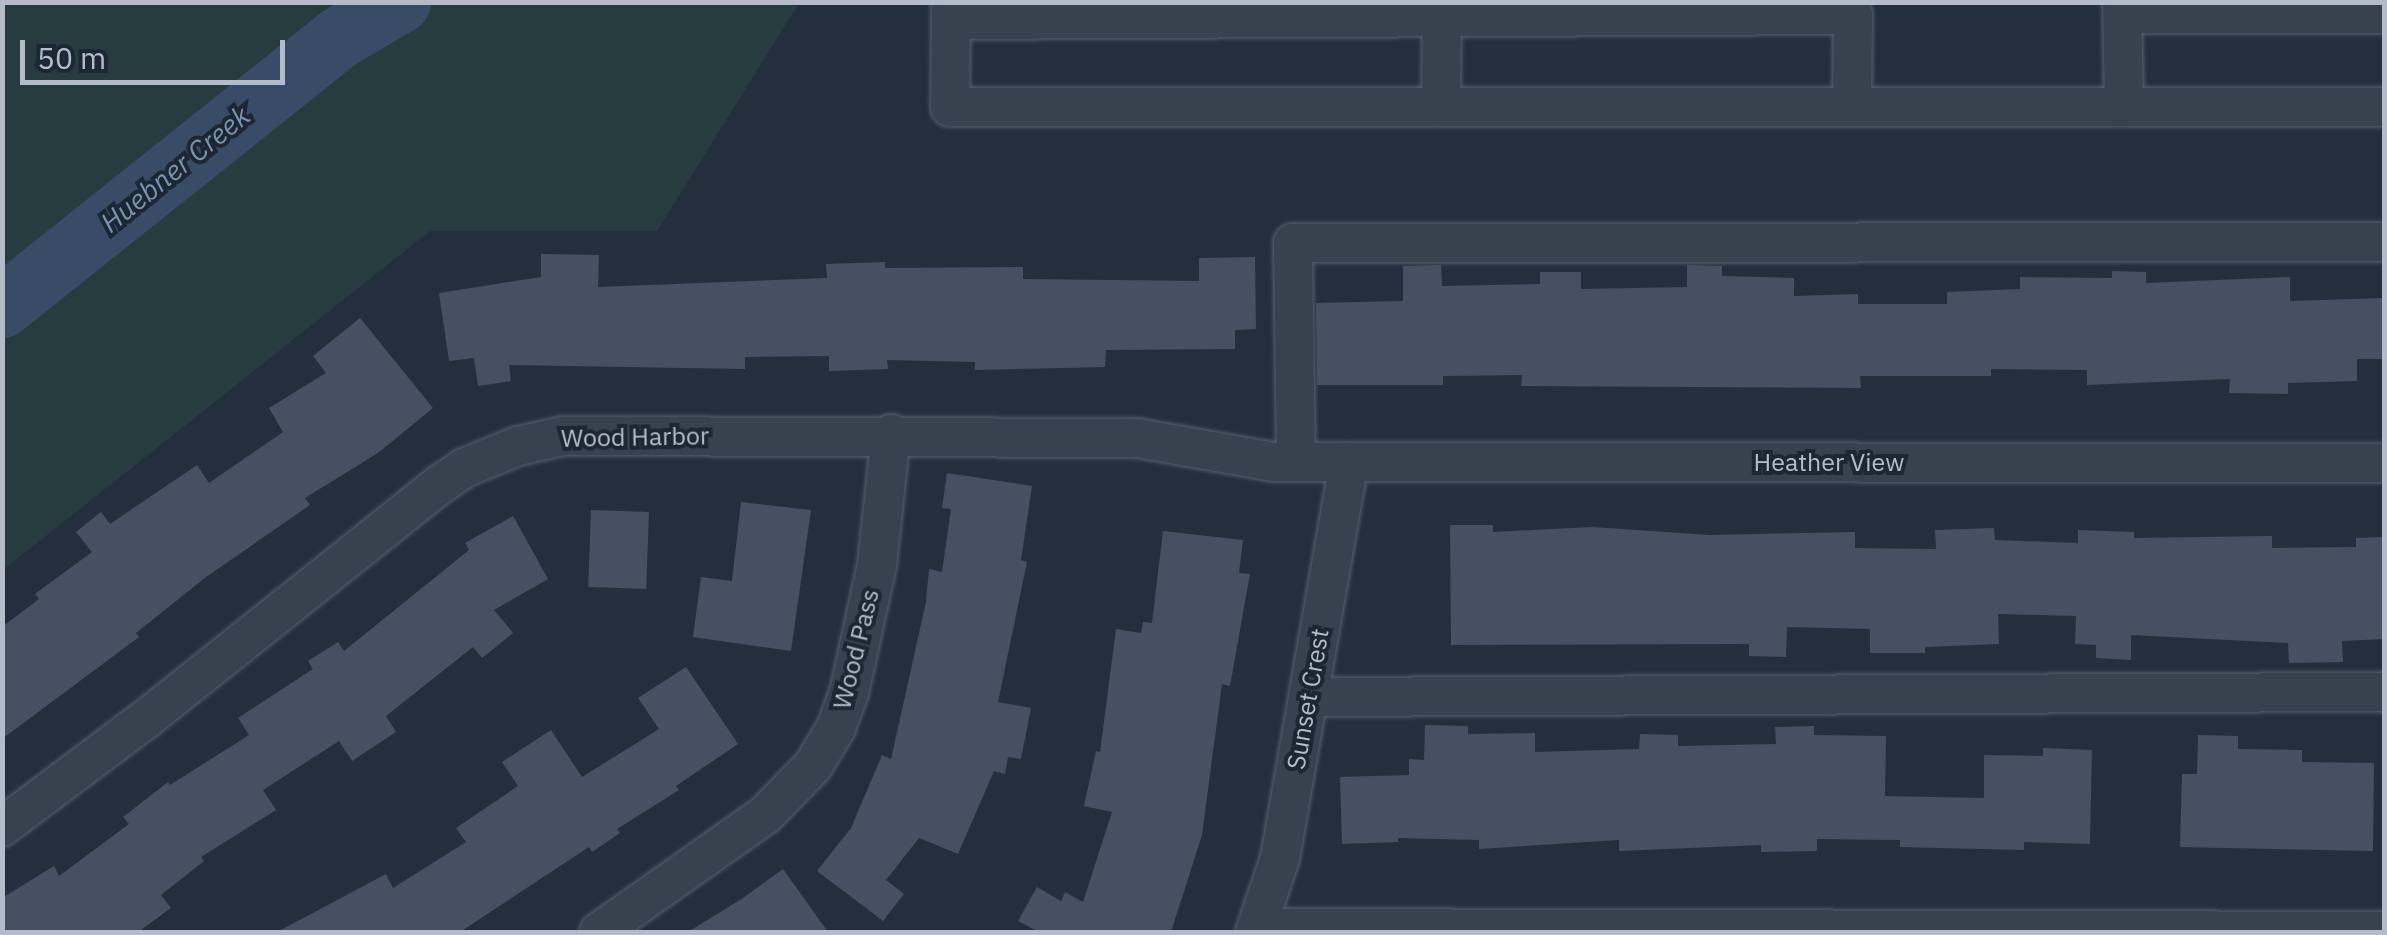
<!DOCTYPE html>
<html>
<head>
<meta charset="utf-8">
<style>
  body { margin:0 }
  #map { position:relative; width:2387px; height:935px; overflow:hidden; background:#242f3e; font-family:"IBM Plex Sans",sans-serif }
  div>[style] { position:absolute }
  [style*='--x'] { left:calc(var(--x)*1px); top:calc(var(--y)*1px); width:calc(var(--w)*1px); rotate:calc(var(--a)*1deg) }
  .green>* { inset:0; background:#263c3f }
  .river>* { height:62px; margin:-31px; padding:0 31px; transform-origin:31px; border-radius:31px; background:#394c67 }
  .building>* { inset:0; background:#455162; transform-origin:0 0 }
  .roads { filter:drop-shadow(0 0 2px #565f6c) drop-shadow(0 0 2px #565f6c) }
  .minor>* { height:38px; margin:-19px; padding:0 19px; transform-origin:19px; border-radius:19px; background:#38414e }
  span { translate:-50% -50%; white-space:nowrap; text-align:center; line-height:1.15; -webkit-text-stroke:8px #1d2633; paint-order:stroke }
  .street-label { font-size:25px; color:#b4bcc9 }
  .water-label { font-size:28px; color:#7c92b1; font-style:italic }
  .frame { position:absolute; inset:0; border:5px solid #b4bcc9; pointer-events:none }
  .scale { position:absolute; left:20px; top:40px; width:265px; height:45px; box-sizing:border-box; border:5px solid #b4bcc9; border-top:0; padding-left:12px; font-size:30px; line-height:35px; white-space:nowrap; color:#b4bcc9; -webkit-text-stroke:8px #1d2633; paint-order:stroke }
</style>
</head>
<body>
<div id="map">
  <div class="green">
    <i style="clip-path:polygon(3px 2px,799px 2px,799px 3px,657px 231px,430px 231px,3px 570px)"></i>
  </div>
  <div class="river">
    <i style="--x:2;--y:307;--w:431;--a:-38.6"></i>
    <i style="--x:339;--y:38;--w:71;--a:-30.5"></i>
  </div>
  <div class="building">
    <i style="clip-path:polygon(541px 254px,599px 255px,598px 287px,827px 278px,826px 264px,885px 262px,885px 268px,1023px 267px,1023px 279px,1199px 281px,1199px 258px,1255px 257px,1256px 329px,1235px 330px,1235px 349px,1106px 350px,1105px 367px,975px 370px,975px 362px,887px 360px,888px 369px,829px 371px,829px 356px,745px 357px,745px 369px,509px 365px,511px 381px,478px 386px,474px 358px,449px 361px,439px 293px,541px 277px)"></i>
    <i style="clip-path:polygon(1441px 265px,1442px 286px,1540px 284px,1540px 272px,1581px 272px,1581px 289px,1687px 287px,1687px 265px,1722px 266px,1722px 276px,1794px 278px,1794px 296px,1858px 294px,1858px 304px,1947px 304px,1947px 292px,2020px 289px,2020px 277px,2112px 278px,2112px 271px,2146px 272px,2146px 283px,2290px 277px,2290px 301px,2384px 298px,2384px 359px,2357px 359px,2357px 381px,2288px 383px,2288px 394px,2229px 393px,2230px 379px,2087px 385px,2087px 370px,1991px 369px,1991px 376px,1860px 376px,1861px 388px,1521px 386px,1522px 375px,1443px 376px,1443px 385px,1317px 385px,1316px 303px,1403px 301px,1403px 266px)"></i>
    <i style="clip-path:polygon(360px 318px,433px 408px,378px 453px,305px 498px,310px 505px,206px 577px,136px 633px,139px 637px,2px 739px,2px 627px,39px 599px,35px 594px,92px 552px,76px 532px,101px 512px,110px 524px,197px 465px,209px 483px,283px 432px,269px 408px,326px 373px,313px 356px)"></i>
    <i style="clip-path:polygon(947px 473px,1032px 486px,1021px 560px,1027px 562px,998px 702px,1031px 708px,1021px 759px,1008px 757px,1005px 774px,994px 771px,958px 854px,919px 838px,886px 880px,904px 894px,883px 921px,817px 871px,851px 828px,882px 755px,891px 759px,926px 602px,929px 569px,942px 572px,951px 509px,942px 508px)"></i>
    <i style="clip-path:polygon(741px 502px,811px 510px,791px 651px,693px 637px,701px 577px,732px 581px)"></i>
    <i style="left:591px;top:510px;width:58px;height:77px;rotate:2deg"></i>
    <i style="clip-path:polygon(513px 516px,548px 579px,494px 610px,513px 633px,482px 658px,473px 647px,386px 716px,396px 732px,352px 761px,339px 741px,263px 790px,276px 810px,201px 857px,204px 861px,161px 895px,171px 908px,138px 932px,2px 932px,2px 898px,54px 866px,59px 876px,129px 824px,123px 817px,168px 782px,170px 785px,249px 735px,238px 718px,313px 669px,308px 661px,338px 642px,344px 651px,469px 550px,465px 543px)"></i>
    <i style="clip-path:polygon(1450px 525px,1493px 525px,1493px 532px,1592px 527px,1709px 535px,1855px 532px,1855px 548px,1936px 549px,1935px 530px,1994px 528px,1995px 540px,2078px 543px,2078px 530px,2134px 532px,2134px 538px,2272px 536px,2272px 548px,2356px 547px,2356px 538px,2384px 537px,2384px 639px,2342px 641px,2343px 662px,2289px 663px,2288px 643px,2131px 635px,2131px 660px,2096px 658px,2096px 645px,2075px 644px,2076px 616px,1998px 614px,1999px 644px,1925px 647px,1925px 653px,1870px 653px,1870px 629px,1787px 627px,1786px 657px,1749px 656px,1749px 644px,1451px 645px)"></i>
    <i style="clip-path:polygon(1163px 531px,1243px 540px,1239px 573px,1250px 574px,1230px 686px,1222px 684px,1202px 835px,1171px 932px,1039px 932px,1018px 921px,1037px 887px,1061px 901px,1065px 892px,1083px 902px,1112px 812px,1084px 806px,1096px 751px,1100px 752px,1116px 629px,1141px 633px,1143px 622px,1152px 623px)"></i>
    <i style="clip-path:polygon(686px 667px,738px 744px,676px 786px,679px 790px,617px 829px,620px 833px,592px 852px,589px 847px,460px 932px,277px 932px,386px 874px,393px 888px,466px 842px,456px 828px,518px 786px,502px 762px,551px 730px,582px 777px,659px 729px,638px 698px)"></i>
    <i style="clip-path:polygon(1425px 725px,1468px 726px,1468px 734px,1535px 733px,1535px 752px,1639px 749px,1640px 734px,1678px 735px,1678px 746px,1776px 744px,1775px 727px,1814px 726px,1814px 735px,1886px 736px,1885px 796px,1984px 798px,1984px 755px,2043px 756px,2043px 748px,2092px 750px,2090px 844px,2024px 842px,2024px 850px,1983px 849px,1900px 847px,1900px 840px,1817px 839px,1817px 851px,1761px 852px,1761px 845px,1619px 851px,1619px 840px,1479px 849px,1479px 840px,1398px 838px,1398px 842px,1342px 844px,1340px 777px,1409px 775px,1409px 759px,1424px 760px)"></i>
    <i style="clip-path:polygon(2198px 735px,2238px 736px,2238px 749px,2302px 750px,2302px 762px,2374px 763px,2373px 851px,2180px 847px,2182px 774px,2197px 774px)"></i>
    <i style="clip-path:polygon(783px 869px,828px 932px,688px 932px,743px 898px)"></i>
  </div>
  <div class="roads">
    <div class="minor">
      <i style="--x:951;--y:2;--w:105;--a:90.5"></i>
      <i style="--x:950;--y:107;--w:1174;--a:0"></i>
      <i style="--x:2122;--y:2;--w:105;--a:88.9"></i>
      <i style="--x:2124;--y:107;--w:260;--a:0"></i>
      <i style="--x:2123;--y:14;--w:261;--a:0"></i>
      <i style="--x:951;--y:20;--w:902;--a:-0.32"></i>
      <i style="--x:1853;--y:15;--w:92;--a:90.6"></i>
      <i style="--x:1441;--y:107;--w:105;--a:-89.5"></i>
      <i style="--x:1296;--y:462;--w:219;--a:-90.8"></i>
      <i style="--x:1293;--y:243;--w:1091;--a:-0.05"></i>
      <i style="--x:1308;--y:697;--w:1076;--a:-0.27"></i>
      <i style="--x:2;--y:827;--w:180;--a:-36.9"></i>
      <i style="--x:146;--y:719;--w:375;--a:-38.6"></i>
      <i style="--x:439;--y:485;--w:30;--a:-34"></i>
      <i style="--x:464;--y:468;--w:58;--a:-22.2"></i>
      <i style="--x:518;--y:446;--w:46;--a:-12.5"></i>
      <i style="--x:563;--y:436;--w:574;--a:0.2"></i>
      <i style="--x:1137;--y:438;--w:139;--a:9.9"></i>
      <i style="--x:1274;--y:462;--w:1110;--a:0.05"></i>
      <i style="--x:1258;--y:928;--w:1126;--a:0.15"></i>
      <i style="--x:599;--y:932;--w:203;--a:-35.2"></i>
      <i style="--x:765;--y:815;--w:69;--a:-45.6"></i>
      <i style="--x:813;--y:766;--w:44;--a:-58.8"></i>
      <i style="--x:836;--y:728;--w:37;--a:-70"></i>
      <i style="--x:849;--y:693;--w:131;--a:-77.7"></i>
      <i style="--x:877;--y:565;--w:132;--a:-83.9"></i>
      <i style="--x:1255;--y:932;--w:78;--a:-71.3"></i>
      <i style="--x:1280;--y:858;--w:402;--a:-80.1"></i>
    </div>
  </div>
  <div class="street-label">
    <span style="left:635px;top:437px;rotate:-1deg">Wood Harbor</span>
    <span style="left:1829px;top:462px">Heather View</span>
    <span style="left:856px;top:649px;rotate:-76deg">Wood Pass</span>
    <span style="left:1308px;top:699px;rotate:-80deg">Sunset Crest</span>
  </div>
  <div class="water-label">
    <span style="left:175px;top:169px;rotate:-39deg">Huebner Creek</span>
  </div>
  <div class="frame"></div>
  <div class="scale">50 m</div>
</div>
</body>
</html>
